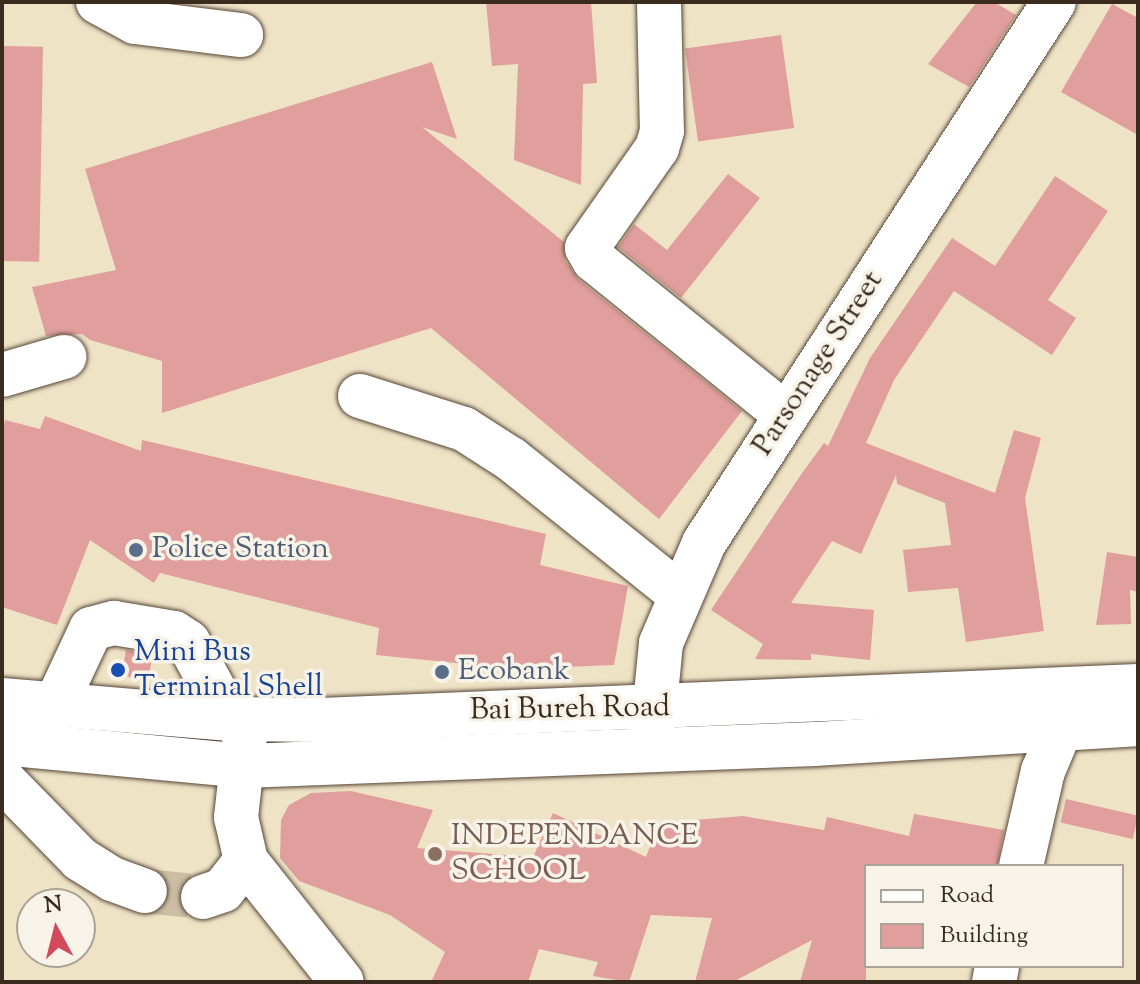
<!DOCTYPE html>
<html>
<head>
<meta charset="utf-8">
<style>
  body { margin:0 }
  #map { position:relative; width:1140px; height:984px; overflow:hidden; background:#efe3c6; font-family:"Sorts Mill Goudy",serif }
  div>[style] { position:absolute }
  [style*='--x'] { left:calc(var(--x)*1px); top:calc(var(--y)*1px); width:calc(var(--w)*1px); rotate:calc(var(--a)*1deg) }
  .building>* { inset:0; background:#e09e9c; transform-origin:0 0 }
  .minor-tunnel>* { height:44px; margin-top:-22px; transform-origin:0; background:repeating-linear-gradient(90deg,#cbbea4 0 44px,transparent 0 66px) }
  .roads { filter:drop-shadow(0 0 2px #564637) drop-shadow(0 0 2px #564637) }
  .minor>* { height:44px; margin:-22px; padding:0 22px; transform-origin:22px; border-radius:22px; background:#fff }
  .major>* { height:44px; margin:-22px; padding:0 22px; transform-origin:22px; border-radius:22px; background:#fff }
  .highway>* { height:44px; margin:-22px; padding:0 22px; transform-origin:22px; border-radius:22px; background:#fff }
  .dots>* { width:22px; height:22px; translate:-50% -50%; box-sizing:border-box; border:4px solid #f7f3e8; border-radius:50% }
  span { translate:-50% -50%; white-space:nowrap; text-align:center; line-height:1.15; -webkit-text-stroke:7px #f7f3e8; paint-order:stroke }
  .street-label { font-size:30px; color:#3b2a1e }
  .service-label { font-size:30px; color:#4e5e75 }
  .left { translate:0 -50%; text-align:left }
  .transit-label { font-size:30px; color:#164399 }
  .education-label { font-size:30px; color:#785e54 }
  .frame { position:absolute; inset:0; border:4px solid #3b2a1e; pointer-events:none }
  .legend { position:absolute; left:864px; top:864px; width:260px; height:104px; box-sizing:border-box; background:#f7f3e8; border:2px solid #aca397; margin:0; padding:10px 14px; list-style:none; font-size:24px; color:#3b2a1e }
  .legend li { display:flex; align-items:center; gap:16px; height:40px }
  .legend b { width:40px; border:2px solid #aca397 }
  .north { position:absolute; left:16px; top:888px; width:80px; height:80px; box-sizing:border-box; background:#f7f3e8; border:2px solid #aca397; border-radius:50%; rotate:353deg; font-size:22px; font-weight:700; line-height:32px; text-align:center; color:#3b2a1e }
  .north::after { content:''; display:block; margin:auto; width:28px; height:36px; background:#d1495b; clip-path:polygon(50% 0,100% 100%,50% 72%,0 100%) }
</style>
</head>
<body>
<div id="map">
  <div class="building">
    <i style="clip-path:polygon(486px 2px,591px 2px,597px 83px,583px 84px,581px 185px,514px 160px,518px 64px,492px 66px)"></i>
    <i style="clip-path:polygon(977px 2px,994px 2px,1016px 15px,969px 87px,928px 64px)"></i>
    <i style="clip-path:polygon(1112px 4px,1138px 18px,1138px 135px,1061px 92px)"></i>
    <i style="left:781px;top:35px;width:94px;height:97px;rotate:82deg"></i>
    <i style="left:2px;top:46px;width:41px;height:215px;rotate:1deg"></i>
    <i style="clip-path:polygon(432px 62px,457px 139px,422px 127px,564px 242px,565px 260px,578px 279px,742px 411px,659px 519px,431px 328px,162px 413px,162px 361px,90px 340px,82px 334px,46px 336px,32px 287px,116px 270px,85px 169px)"></i>
    <i style="clip-path:polygon(728px 174px,760px 198px,681px 298px,618px 247px,634px 224px,667px 250px)"></i>
    <i style="clip-path:polygon(1055px 176px,1108px 211px,1048px 300px,1076px 318px,1052px 355px,954px 291px,894px 380px,866px 443px,995px 493px,1014px 430px,1041px 438px,1025px 498px,1044px 631px,966px 642px,958px 588px,908px 592px,903px 550px,951px 545px,945px 503px,897px 484px,896px 475px,861px 554px,832px 541px,791px 603px,874px 610px,870px 660px,811px 654px,811px 660px,755px 659px,763px 644px,711px 610px,800px 476px,824px 443px,828px 446px,870px 358px,952px 238px,995px 266px)"></i>
    <i style="clip-path:polygon(45px 416px,141px 451px,142px 440px,546px 534px,540px 565px,628px 586px,614px 665px,516px 669px,376px 655px,379px 628px,160px 573px,154px 583px,90px 540px,57px 625px,2px 607px,2px 434px,5px 420px,40px 429px)"></i>
    <i style="clip-path:polygon(1107px 552px,1138px 557px,1138px 592px,1130px 590px,1131px 624px,1096px 625px)"></i>
    <i style="left:126px;top:650px;width:27px;height:26px;rotate:10deg"></i>
    <i style="clip-path:polygon(351px 791px,433px 810px,417px 848px,533px 857px,553px 813px,646px 857px,659px 823px,743px 816px,824px 830px,827px 817px,909px 836px,914px 814px,1004px 830px,997px 866px,866px 866px,866px 982px,800px 982px,812px 940px,733px 982px,695px 982px,712px 918px,651px 915px,629px 982px,593px 976px,598px 962px,539px 949px,528px 982px,431px 982px,445px 952px,390px 915px,299px 881px,280px 858px,281px 820px,289px 805px,311px 793px)"></i>
    <i style="left:1066px;top:799px;width:74px;height:24px;rotate:13deg"></i>
  </div>
  <div class="minor-tunnel">
    <i style="--x:145;--y:891;--w:58;--a:5.9"></i>
  </div>
  <div class="roads">
    <div class="minor">
      <i style="--x:98;--y:2;--w:42;--a:28.4"></i>
      <i style="--x:135;--y:22;--w:107;--a:7"></i>
      <i style="--x:659;--y:2;--w:129;--a:88.7"></i>
      <i style="--x:662;--y:131;--w:18;--a:106"></i>
      <i style="--x:657;--y:148;--w:122;--a:125"></i>
      <i style="--x:587;--y:248;--w:14;--a:60"></i>
      <i style="--x:594;--y:260;--w:247;--a:38.9"></i>
      <i style="--x:2;--y:375;--w:65;--a:-16.2"></i>
      <i style="--x:360;--y:396;--w:109;--a:17.6"></i>
      <i style="--x:464;--y:429;--w:56;--a:32.6"></i>
      <i style="--x:511;--y:459;--w:214;--a:38.7"></i>
      <i style="--x:55;--y:706;--w:85;--a:-64.9"></i>
      <i style="--x:91;--y:629;--w:24;--a:-15"></i>
      <i style="--x:114;--y:623;--w:61;--a:9.5"></i>
      <i style="--x:174;--y:633;--w:17;--a:33"></i>
      <i style="--x:188;--y:642;--w:88;--a:61.4"></i>
      <i style="--x:651;--y:745;--w:102;--a:-84.4"></i>
      <i style="--x:661;--y:643;--w:109;--a:-66.7"></i>
      <i style="--x:704;--y:543;--w:644;--a:-57.1"></i>
      <i style="--x:2;--y:779;--w:112;--a:45.7"></i>
      <i style="--x:80;--y:859;--w:38;--a:32"></i>
      <i style="--x:112;--y:879;--w:35;--a:20"></i>
      <i style="--x:1021;--y:866;--w:98;--a:-77"></i>
      <i style="--x:1043;--y:771;--w:49;--a:-67.1"></i>
      <i style="--x:203;--y:897;--w:21;--a:-19"></i>
      <i style="--x:223;--y:890;--w:37;--a:-52"></i>
      <i style="--x:994;--y:982;--w:16;--a:-79"></i>
    </div>
    <div class="major">
      <i style="--x:246;--y:727;--w:91;--a:96.3"></i>
      <i style="--x:236;--y:817;--w:45;--a:77.2"></i>
      <i style="--x:246;--y:861;--w:154;--a:51.6"></i>
    </div>
    <div class="highway">
      <i style="--x:2;--y:700;--w:229;--a:4.8"></i>
      <i style="--x:230;--y:719;--w:91;--a:0.6"></i>
      <i style="--x:321;--y:720;--w:818;--a:-2.38"></i>
      <i style="--x:2;--y:743;--w:243;--a:5.4"></i>
      <i style="--x:244;--y:766;--w:571;--a:-2.21"></i>
      <i style="--x:815;--y:744;--w:324;--a:-3.5"></i>
    </div>
  </div>
  <div class="dots">
    <i style="left:136px;top:550px;background:#5c6f8a"></i>
    <i style="left:118px;top:670px;background:#1a4fb4"></i>
    <i style="left:442px;top:672px;background:#5c6f8a"></i>
    <i style="left:435px;top:854px;background:#8d6e63"></i>
  </div>
  <div class="street-label">
    <span style="left:819px;top:364px;rotate:-57deg">Parsonage Street</span>
    <span style="left:570px;top:710px;rotate:-1deg">Bai Bureh Road</span>
  </div>
  <div class="service-label">
    <span class="left" style="left:152px;top:550px">Police Station</span>
    <span class="left" style="left:458px;top:672px">Ecobank</span>
  </div>
  <div class="transit-label">
    <span class="left" style="left:134px;top:670px">Mini Bus<br>Terminal Shell</span>
  </div>
  <div class="education-label">
    <span class="left" style="left:451px;top:854px">INDEPENDANCE<br>SCHOOL</span>
  </div>
  <div class="frame"></div>
  <ul class="legend">
  <li><b style="height:10px;background:#fff"></b>Road</li>
  <li><b style="height:22px;background:#e09e9c"></b>Building</li>
  </ul>
  <div class="north">N</div>
</div>
</body>
</html>
